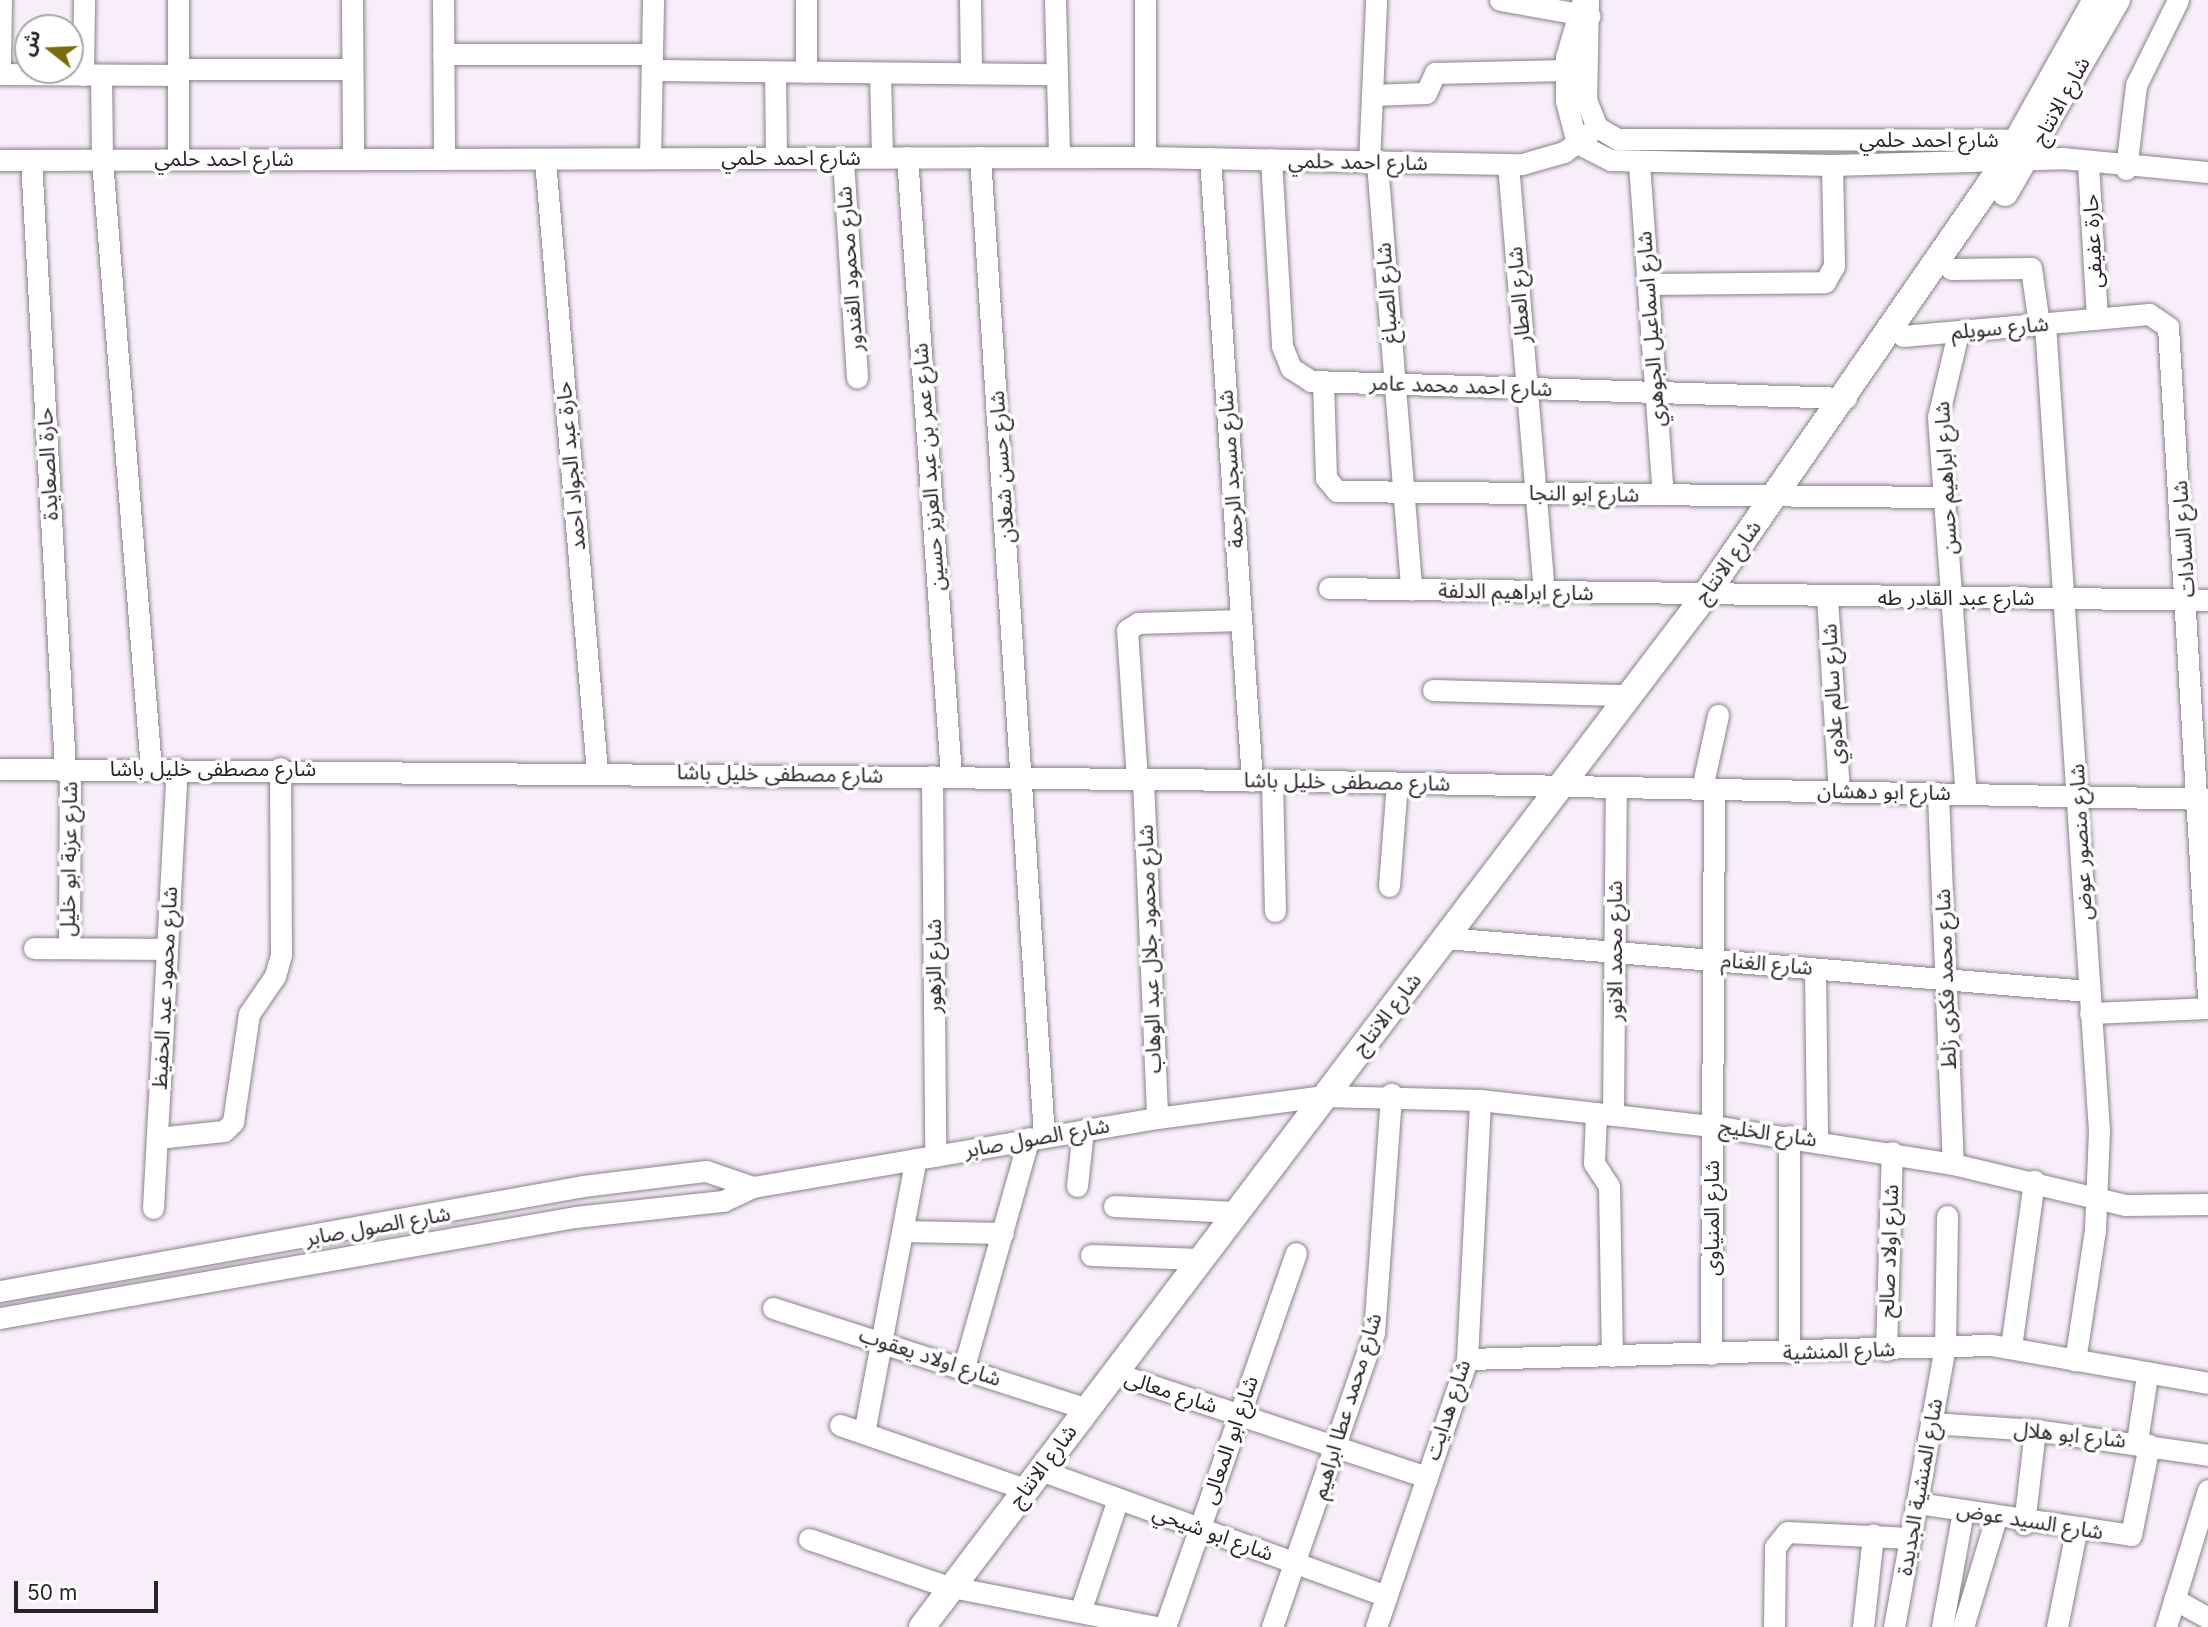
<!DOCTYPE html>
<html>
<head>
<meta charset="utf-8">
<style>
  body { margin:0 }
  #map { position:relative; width:2208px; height:1627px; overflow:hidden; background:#f8eefa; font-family:Inter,"Noto Sans Arabic",sans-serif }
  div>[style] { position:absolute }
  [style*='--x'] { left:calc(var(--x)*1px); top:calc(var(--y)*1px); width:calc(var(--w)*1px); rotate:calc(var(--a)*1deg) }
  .roads { filter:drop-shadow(0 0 2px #89818b) drop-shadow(0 0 2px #89818b) }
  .minor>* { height:21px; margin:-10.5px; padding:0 10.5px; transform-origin:10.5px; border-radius:10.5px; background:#fff }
  .major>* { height:26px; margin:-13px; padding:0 13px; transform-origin:13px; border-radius:13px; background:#fff }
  span { translate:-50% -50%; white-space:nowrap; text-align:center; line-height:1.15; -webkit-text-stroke:7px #fff; paint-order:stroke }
  .street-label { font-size:21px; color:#272428 }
  .north { position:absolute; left:14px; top:14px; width:70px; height:70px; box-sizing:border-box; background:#fff; border:2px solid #a9a7a9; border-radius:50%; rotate:288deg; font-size:19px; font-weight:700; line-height:28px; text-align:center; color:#272428 }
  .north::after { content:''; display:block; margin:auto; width:24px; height:32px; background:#7a6c06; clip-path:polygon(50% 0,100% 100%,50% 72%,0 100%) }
  .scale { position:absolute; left:14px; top:1581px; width:144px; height:32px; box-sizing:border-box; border:4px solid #272428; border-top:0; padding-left:9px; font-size:21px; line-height:24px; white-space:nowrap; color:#272428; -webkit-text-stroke:5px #fff; paint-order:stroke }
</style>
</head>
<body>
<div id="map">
  <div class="roads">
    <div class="minor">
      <i style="--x:352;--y:0;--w:159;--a:89.6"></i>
      <i style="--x:443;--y:0;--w:159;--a:89.6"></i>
      <i style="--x:806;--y:0;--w:72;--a:90"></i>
      <i style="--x:970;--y:0;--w:73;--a:89.2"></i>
      <i style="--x:1055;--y:0;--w:157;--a:88.5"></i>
      <i style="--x:1500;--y:0;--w:91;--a:10.1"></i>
      <i style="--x:1583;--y:0;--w:59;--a:106.6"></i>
      <i style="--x:1566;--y:57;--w:44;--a:90"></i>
      <i style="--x:1566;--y:101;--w:43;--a:75.3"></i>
      <i style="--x:1577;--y:143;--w:38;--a:27"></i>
      <i style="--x:1611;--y:160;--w:221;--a:1.3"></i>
      <i style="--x:1832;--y:165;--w:230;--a:-1.7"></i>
      <i style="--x:2062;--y:158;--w:147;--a:5.5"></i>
      <i style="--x:1588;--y:0;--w:100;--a:91.1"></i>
      <i style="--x:1586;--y:100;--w:29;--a:68"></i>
      <i style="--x:1597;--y:127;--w:23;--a:31"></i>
      <i style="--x:1617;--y:139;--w:413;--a:0.1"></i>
      <i style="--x:443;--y:54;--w:209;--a:0"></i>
      <i style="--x:0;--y:62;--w:62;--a:-89.1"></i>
      <i style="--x:178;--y:69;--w:174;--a:0"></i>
      <i style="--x:652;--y:70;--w:405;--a:0.6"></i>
      <i style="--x:775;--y:72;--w:86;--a:89.3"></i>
      <i style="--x:880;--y:73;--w:84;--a:88.6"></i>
      <i style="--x:0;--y:74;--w:178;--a:0.3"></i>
      <i style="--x:83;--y:75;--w:75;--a:-89.2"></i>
      <i style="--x:101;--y:75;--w:85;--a:89.3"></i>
      <i style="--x:102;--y:160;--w:611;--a:85.4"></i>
      <i style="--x:1372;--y:95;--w:54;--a:-2.1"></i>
      <i style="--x:1426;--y:93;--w:22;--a:-66"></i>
      <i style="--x:1435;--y:73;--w:130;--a:-1.3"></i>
      <i style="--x:907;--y:157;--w:621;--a:85.93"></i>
      <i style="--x:980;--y:157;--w:981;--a:86.26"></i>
      <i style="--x:1145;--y:157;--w:157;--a:-90"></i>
      <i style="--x:650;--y:158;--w:158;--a:-88.9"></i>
      <i style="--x:1210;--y:158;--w:624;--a:86.14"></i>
      <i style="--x:178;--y:159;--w:159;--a:-90"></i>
      <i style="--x:1271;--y:159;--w:187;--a:86.6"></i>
      <i style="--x:1282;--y:346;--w:24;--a:68"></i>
      <i style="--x:1291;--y:368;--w:24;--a:33"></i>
      <i style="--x:1311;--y:381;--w:535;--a:1.82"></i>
      <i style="--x:0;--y:160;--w:1145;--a:-0.15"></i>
      <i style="--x:1145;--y:157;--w:377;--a:1.1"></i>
      <i style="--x:1522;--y:164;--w:44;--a:-15.9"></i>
      <i style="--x:1564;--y:152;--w:41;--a:-37.1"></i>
      <i style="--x:31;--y:160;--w:610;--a:86.8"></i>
      <i style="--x:545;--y:160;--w:613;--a:85.14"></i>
      <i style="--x:843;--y:160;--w:218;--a:86.3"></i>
      <i style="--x:1369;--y:163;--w:163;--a:-87.5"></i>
      <i style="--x:1377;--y:163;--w:428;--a:85.4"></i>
      <i style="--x:1639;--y:163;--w:332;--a:85.9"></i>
      <i style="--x:2088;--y:163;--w:156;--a:86.7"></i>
      <i style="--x:1508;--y:164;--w:431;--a:85.2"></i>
      <i style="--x:2126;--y:169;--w:85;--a:-83.2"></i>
      <i style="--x:2136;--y:85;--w:95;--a:-63.7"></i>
      <i style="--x:1951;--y:269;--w:80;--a:-0.7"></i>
      <i style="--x:2031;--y:268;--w:57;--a:81.9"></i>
      <i style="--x:1648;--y:284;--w:177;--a:-0.6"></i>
      <i style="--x:1825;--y:282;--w:18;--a:-61"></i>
      <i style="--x:1834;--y:266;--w:101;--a:-91.1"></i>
      <i style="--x:2045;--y:324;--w:808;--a:86.17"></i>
      <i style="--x:2099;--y:1130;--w:100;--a:92.3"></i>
      <i style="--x:2095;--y:1230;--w:132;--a:98.7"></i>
      <i style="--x:1958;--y:333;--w:86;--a:103.4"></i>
      <i style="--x:1938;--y:417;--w:378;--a:85.8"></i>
      <i style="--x:1903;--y:336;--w:247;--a:-5.1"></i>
      <i style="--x:2149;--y:314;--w:23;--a:34"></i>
      <i style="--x:2168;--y:327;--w:671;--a:86.58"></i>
      <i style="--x:1323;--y:382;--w:96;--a:88.2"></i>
      <i style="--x:1326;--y:478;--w:17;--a:50"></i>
      <i style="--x:1337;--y:491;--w:608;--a:0.57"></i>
      <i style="--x:1329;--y:588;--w:879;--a:0.78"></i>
      <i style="--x:1827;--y:597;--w:194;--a:86.5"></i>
      <i style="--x:1433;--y:690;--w:196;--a:1.5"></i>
      <i style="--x:0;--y:769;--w:1272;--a:0.5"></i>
      <i style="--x:1272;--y:780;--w:936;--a:1.16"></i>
      <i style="--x:932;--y:776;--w:380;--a:89.5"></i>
      <i style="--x:1143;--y:779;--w:339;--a:87.6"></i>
      <i style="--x:1137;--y:780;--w:150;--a:-93.8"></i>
      <i style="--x:1127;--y:630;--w:13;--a:-32"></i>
      <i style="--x:1138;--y:623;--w:103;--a:-1.7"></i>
      <i style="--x:1272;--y:780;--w:131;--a:88.7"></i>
      <i style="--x:1702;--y:788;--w:75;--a:-77.6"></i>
      <i style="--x:1938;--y:794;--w:370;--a:87.7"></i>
      <i style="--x:1389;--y:886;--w:103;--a:-85.6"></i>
      <i style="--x:1446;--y:938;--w:644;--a:4.72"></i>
      <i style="--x:34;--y:948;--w:133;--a:0.4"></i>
      <i style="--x:69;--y:948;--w:179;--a:-89.7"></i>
      <i style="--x:1815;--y:969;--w:171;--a:89.3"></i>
      <i style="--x:2090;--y:1013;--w:118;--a:-2.4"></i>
      <i style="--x:1596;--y:1113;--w:50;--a:92.3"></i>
      <i style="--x:1594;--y:1163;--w:27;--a:57"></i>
      <i style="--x:1609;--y:1186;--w:170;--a:89"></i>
      <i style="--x:1613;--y:1115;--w:328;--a:-89.5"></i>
      <i style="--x:157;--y:1138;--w:67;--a:-6"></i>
      <i style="--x:224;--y:1131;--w:13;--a:-45"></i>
      <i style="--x:233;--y:1122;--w:109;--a:-81.6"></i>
      <i style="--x:249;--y:1014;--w:46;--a:-55.6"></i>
      <i style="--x:275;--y:976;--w:22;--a:-74"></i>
      <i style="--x:281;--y:955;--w:187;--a:-90.3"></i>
      <i style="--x:1077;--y:1186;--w:56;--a:-83.9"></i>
      <i style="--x:1114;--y:1206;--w:121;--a:2.8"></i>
      <i style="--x:153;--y:1208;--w:440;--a:-86.9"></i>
      <i style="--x:903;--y:1231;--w:100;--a:1.1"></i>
      <i style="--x:1091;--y:1255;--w:109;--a:2.1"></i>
      <i style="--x:0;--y:1291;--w:592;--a:-10.21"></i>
      <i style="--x:583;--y:1186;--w:124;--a:-7"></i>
      <i style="--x:706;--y:1171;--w:50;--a:18.8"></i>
      <i style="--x:753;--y:1187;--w:410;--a:-9.7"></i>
      <i style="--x:1157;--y:1118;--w:167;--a:-7.5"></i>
      <i style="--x:1323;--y:1096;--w:157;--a:1.5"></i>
      <i style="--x:1480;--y:1100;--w:234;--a:6.4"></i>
      <i style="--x:1713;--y:1126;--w:243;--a:9"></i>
      <i style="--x:1953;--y:1164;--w:177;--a:13.4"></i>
      <i style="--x:2125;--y:1205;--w:83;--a:-0.7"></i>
      <i style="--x:773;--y:1308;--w:330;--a:17.8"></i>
      <i style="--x:0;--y:1318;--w:584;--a:-9.96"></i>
      <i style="--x:575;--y:1217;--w:149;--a:-6.2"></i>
      <i style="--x:723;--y:1201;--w:33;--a:-25"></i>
      <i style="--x:2011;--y:1347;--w:168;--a:-82.1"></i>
      <i style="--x:1886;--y:1350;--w:198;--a:-88.3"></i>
      <i style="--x:1789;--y:1352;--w:216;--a:-90"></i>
      <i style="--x:1711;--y:1354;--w:565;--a:-89.7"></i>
      <i style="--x:1467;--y:1359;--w:524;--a:-1.53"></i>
      <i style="--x:1991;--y:1345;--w:220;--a:9.9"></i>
      <i style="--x:964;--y:1367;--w:238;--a:-74.2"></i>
      <i style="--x:1114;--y:1373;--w:330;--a:18.4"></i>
      <i style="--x:1932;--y:1423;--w:103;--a:3.9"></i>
      <i style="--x:2035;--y:1430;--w:175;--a:8.2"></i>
      <i style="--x:840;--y:1425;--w:196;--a:19.1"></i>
      <i style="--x:864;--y:1433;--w:279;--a:-79.3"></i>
      <i style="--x:2137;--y:1442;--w:68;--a:-81.5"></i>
      <i style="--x:1040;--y:1470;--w:369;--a:20"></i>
      <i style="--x:1917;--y:1503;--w:216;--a:8.5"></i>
      <i style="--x:2131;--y:1535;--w:92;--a:-78.7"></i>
      <i style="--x:2024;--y:1524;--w:95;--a:-83.3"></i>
      <i style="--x:809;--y:1539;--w:150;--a:19"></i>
      <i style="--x:952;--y:1587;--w:208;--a:11.1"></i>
      <i style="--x:2174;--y:1599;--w:39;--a:29"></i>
      <i style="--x:1080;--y:1612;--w:119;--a:-71.4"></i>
      <i style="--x:1165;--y:1627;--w:396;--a:-70.7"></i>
      <i style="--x:1272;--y:1627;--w:311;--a:-70.9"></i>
      <i style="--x:1374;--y:1333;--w:240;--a:-85.9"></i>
      <i style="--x:1376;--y:1627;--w:283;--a:-71.2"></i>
      <i style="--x:1467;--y:1359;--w:259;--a:-87.1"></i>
      <i style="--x:1774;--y:1627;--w:80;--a:-89.3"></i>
      <i style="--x:1775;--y:1547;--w:19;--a:-51"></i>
      <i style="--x:1787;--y:1532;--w:123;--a:2.8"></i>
      <i style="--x:1863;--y:1627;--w:93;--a:-83.8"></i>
      <i style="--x:1894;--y:1627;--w:285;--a:-79.7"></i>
      <i style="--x:1945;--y:1347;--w:131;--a:-89.1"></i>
      <i style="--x:1942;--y:1627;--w:117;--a:-79.7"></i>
      <i style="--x:1963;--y:1627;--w:114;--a:-73.2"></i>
      <i style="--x:2057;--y:1627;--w:97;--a:-78.7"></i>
      <i style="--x:2166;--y:1627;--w:143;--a:-73"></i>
    </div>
    <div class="major">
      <i style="--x:2005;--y:193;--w:223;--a:-59.9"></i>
      <i style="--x:922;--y:1627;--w:1293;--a:-52.79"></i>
      <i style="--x:1704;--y:597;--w:529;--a:-55.32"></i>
      <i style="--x:2005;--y:162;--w:186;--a:-60.7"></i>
    </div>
  </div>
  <div class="street-label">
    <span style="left:2061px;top:101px;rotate:-61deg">شارع الانتاج</span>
    <span style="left:1929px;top:140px">شارع احمد حلمي</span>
    <span style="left:791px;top:158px">شارع احمد حلمي</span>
    <span style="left:224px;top:159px">شارع احمد حلمي</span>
    <span style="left:1358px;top:162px;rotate:1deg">شارع احمد حلمي</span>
    <span style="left:2093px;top:241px;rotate:-93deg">حارة عفيفى</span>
    <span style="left:850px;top:269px;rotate:-94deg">شارع محمود الغندور</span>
    <span style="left:1387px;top:293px;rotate:-94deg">شارع الصباغ</span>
    <span style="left:1519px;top:295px;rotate:-95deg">شارع العطار</span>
    <span style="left:2000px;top:328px;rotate:-5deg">شارع سويلم</span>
    <span style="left:1651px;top:329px;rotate:-94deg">شارع اسماعيل الجوهري</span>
    <span style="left:1461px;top:386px;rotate:2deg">شارع احمد محمد عامر</span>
    <span style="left:48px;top:464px;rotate:-93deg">حارة الصعايدة</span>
    <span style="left:571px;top:466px;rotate:-95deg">حارة عبد الجواد احمد</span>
    <span style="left:929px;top:467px;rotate:-94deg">شارع عمر بن عبد العزيز حسين</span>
    <span style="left:1002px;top:467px;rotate:-94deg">شارع حسن شعلان</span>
    <span style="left:1231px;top:469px;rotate:-94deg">شارع مسجد الرحمة</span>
    <span style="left:1946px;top:478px;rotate:-93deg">شارع ابراهيم حسن</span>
    <span style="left:1584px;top:494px;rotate:1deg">شارع ابو النجا</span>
    <span style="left:2184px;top:539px;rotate:-94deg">شارع السادات</span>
    <span style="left:1728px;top:562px;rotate:-54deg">شارع الانتاج</span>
    <span style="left:1516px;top:592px;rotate:1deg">شارع ابراهيم الدلفة</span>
    <span style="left:1956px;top:598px">شارع عبد القادر طه</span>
    <span style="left:1833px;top:694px;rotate:-93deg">شارع سالم علاوي</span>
    <span style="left:213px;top:769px">شارع مصطفى خليل باشا</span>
    <span style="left:780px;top:774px;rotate:1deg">شارع مصطفى خليل باشا</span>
    <span style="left:1347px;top:782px;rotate:1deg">شارع مصطفى خليل باشا</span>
    <span style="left:1884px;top:792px;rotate:1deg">شارع ابو دهشان</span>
    <span style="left:2081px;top:842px;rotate:-93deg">شارع منصور عوض</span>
    <span style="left:69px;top:859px;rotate:-89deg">شارع عزبة ابو خليل</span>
    <span style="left:1150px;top:949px;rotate:-92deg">شارع محمود جلال عبد الوهاب</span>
    <span style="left:1615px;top:951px;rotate:-90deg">شارع محمد الانور</span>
    <span style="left:1767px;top:964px;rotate:5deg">شارع الغنام</span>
    <span style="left:934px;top:966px;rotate:-90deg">شارع الزهور</span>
    <span style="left:1946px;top:979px;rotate:-92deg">شارع محمد فكرى زلط</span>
    <span style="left:165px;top:988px;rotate:-87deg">شارع محمود عبد الحفيظ</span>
    <span style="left:1387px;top:1014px;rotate:-52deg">شارع الانتاج</span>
    <span style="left:1768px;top:1133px;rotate:8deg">شارع الخليج</span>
    <span style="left:1037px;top:1138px;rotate:-10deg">شارع الصول صابر</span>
    <span style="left:1712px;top:1218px;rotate:-90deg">شارع المنياوى</span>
    <span style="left:378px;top:1226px;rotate:-10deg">شارع الصول صابر</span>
    <span style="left:1889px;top:1251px;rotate:-88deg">شارع اولاد صالح</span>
    <span style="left:1839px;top:1351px;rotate:-2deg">شارع المنشية</span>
    <span style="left:930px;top:1357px;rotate:18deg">شارع اولاد يعقوب</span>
    <span style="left:1171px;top:1392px;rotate:18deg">شارع معالى</span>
    <span style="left:1347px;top:1406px;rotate:-73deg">شارع محمد عطا ابراهيم</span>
    <span style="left:1448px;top:1410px;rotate:-72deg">شارع هدايت</span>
    <span style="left:2070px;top:1435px;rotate:6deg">شارع ابو هلال</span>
    <span style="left:1230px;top:1440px;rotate:-71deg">شارع ابو المعالى</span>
    <span style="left:1043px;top:1466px;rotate:-53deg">شارع الانتاج</span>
    <span style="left:1920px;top:1487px;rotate:-80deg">شارع المنشية الجديدة</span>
    <span style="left:2030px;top:1521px;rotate:9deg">شارع السيد عوض</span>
    <span style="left:1213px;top:1533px;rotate:20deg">شارع ابو شيحي</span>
  </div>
  <div class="north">ش</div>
  <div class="scale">50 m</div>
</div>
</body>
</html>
